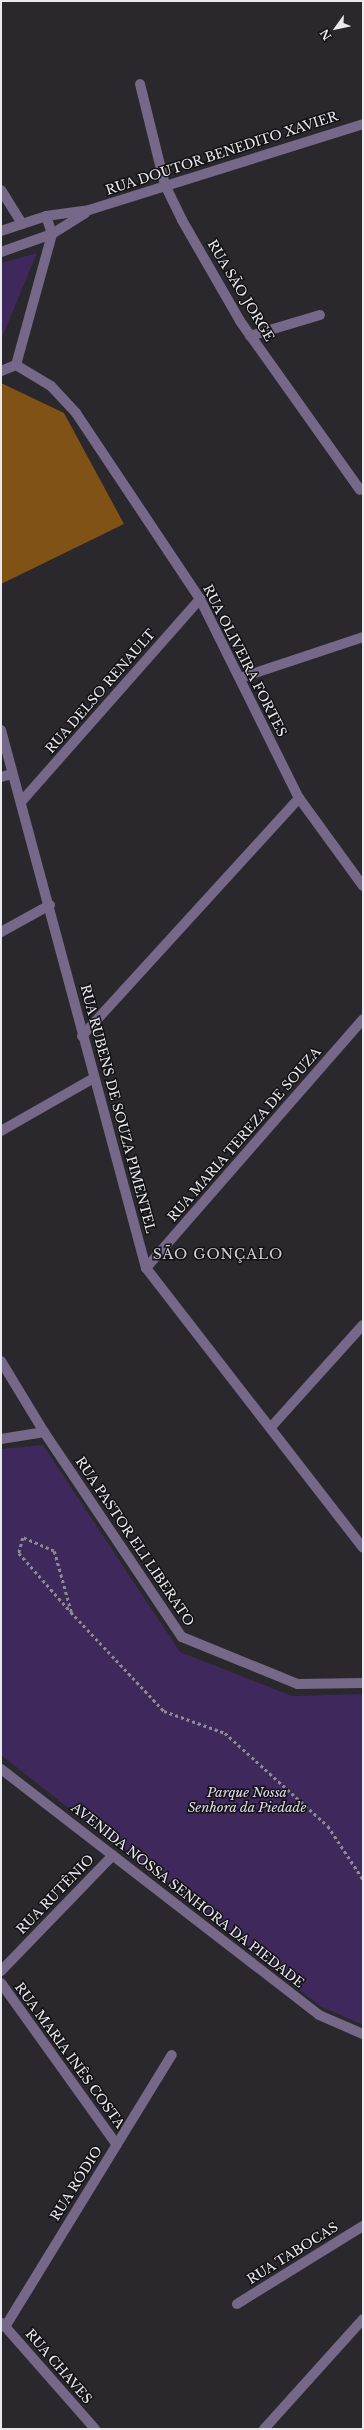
<!DOCTYPE html>
<html>
<head>
<meta charset="utf-8">
<style>
  body { margin:0 }
  #map { position:relative; width:364px; height:2430px; overflow:hidden; background:#2a282d; font-family:"Libre Baskerville",serif }
  div>[style] { position:absolute }
  [style*='--x'] { left:calc(var(--x)*1px); top:calc(var(--y)*1px); width:calc(var(--w)*1px); rotate:calc(var(--a)*1deg) }
  .green>* { inset:0; background:#3f285b }
  .building>* { inset:0; background:#805215 }
  .path>* { height:2.5px; margin-top:-1.25px; transform-origin:0; background:repeating-linear-gradient(90deg,#8c8b8f 0 3px,transparent 0 6px) }
  .minor>* { height:10px; margin:-5px; padding:0 5px; transform-origin:5px; border-radius:5px; background:#756889 }
  span { translate:-50% -50%; white-space:nowrap; text-align:center; line-height:1.15; -webkit-text-stroke:3px #121114; paint-order:stroke }
  .street-label { font-size:13px; color:#eae9ed }
  .park-label { font-size:13px; color:#e2daef; font-style:italic }
  .neighbourhood-label { font-size:14px; color:#d2cfd7; letter-spacing:1px }
  .frame { position:absolute; inset:0; border:2px solid #eae9ed; pointer-events:none }
  .north { position:absolute; left:316px; top:8px; width:40px; height:40px; -webkit-text-stroke:3px #121114; paint-order:stroke; rotate:237deg; font-size:11px; font-weight:700; line-height:16px; text-align:center; color:#eae9ed }
  .north::after { content:''; display:block; margin:auto; width:14px; height:18px; background:#eae9ed; clip-path:polygon(50% 0,100% 100%,50% 72%,0 100%) }
</style>
</head>
<body>
<div id="map">
  <div class="green">
    <i style="clip-path:polygon(37px 253px,1px 340px,1px 263px)"></i>
    <i style="clip-path:polygon(43px 1445px,180px 1652px,292px 1696px,363px 1694px,363px 2025px,320px 2006px,1px 1755px,1px 1449px)"></i>
  </div>
  <div class="building">
    <i style="clip-path:polygon(1px 383px,64px 413px,124px 524px,1px 584px)"></i>
  </div>
  <div class="path">
    <i style="--x:71;--y:1612;--w:63;--a:-105.6"></i>
    <i style="--x:54;--y:1551;--w:34;--a:-157"></i>
    <i style="--x:23;--y:1538;--w:16;--a:105"></i>
    <i style="--x:19;--y:1553;--w:79;--a:48.6"></i>
    <i style="--x:71;--y:1612;--w:136;--a:46.8"></i>
    <i style="--x:164;--y:1711;--w:65;--a:19.8"></i>
    <i style="--x:225;--y:1733;--w:139;--a:42.1"></i>
    <i style="--x:328;--y:1826;--w:64;--a:56.6"></i>
  </div>
  <div class="minor">
    <i style="--x:140;--y:84;--w:104;--a:76.1"></i>
    <i style="--x:165;--y:185;--w:39;--a:64"></i>
    <i style="--x:182;--y:220;--w:116;--a:60.1"></i>
    <i style="--x:240;--y:321;--w:207;--a:54.6"></i>
    <i style="--x:1;--y:190;--w:40;--a:58"></i>
    <i style="--x:1;--y:231;--w:47;--a:-18.4"></i>
    <i style="--x:46;--y:216;--w:43;--a:-7.9"></i>
    <i style="--x:89;--y:210;--w:287;--a:-17.4"></i>
    <i style="--x:1;--y:252;--w:54;--a:-19.4"></i>
    <i style="--x:52;--y:234;--w:39;--a:-32"></i>
    <i style="--x:250;--y:336;--w:73;--a:-16.7"></i>
    <i style="--x:16;--y:365;--w:41;--a:31"></i>
    <i style="--x:51;--y:386;--w:37;--a:47"></i>
    <i style="--x:76;--y:413;--w:224;--a:56.3"></i>
    <i style="--x:200;--y:599;--w:222;--a:63.6"></i>
    <i style="--x:299;--y:798;--w:109;--a:54"></i>
    <i style="--x:16;--y:365;--w:136;--a:-74.6"></i>
    <i style="--x:52;--y:234;--w:19;--a:-108"></i>
    <i style="--x:1;--y:371;--w:16;--a:-22"></i>
    <i style="--x:240;--y:678;--w:130;--a:-18.4"></i>
    <i style="--x:1;--y:730;--w:557;--a:74.92"></i>
    <i style="--x:146;--y:1268;--w:354;--a:52.2"></i>
    <i style="--x:1;--y:777;--w:11;--a:-15"></i>
    <i style="--x:21;--y:802;--w:271;--a:-48.6"></i>
    <i style="--x:1;--y:932;--w:56;--a:-28.9"></i>
    <i style="--x:82;--y:1036;--w:322;--a:-47.6"></i>
    <i style="--x:1;--y:1131;--w:107;--a:-29.7"></i>
    <i style="--x:146;--y:1268;--w:330;--a:-48.9"></i>
    <i style="--x:1;--y:1361;--w:83;--a:58.8"></i>
    <i style="--x:44;--y:1432;--w:247;--a:56.1"></i>
    <i style="--x:182;--y:1637;--w:125;--a:22.1"></i>
    <i style="--x:298;--y:1684;--w:65;--a:-0.9"></i>
    <i style="--x:272;--y:1426;--w:136;--a:-48"></i>
    <i style="--x:1;--y:1439;--w:44;--a:-9.2"></i>
    <i style="--x:1;--y:1769;--w:402;--a:37.7"></i>
    <i style="--x:319;--y:2015;--w:48;--a:23.4"></i>
    <i style="--x:1;--y:1971;--w:161;--a:-46"></i>
    <i style="--x:1;--y:1983;--w:199;--a:54.4"></i>
    <i style="--x:237;--y:2304;--w:148;--a:-31.8"></i>
    <i style="--x:2;--y:2323;--w:141;--a:48.7"></i>
    <i style="--x:5;--y:2327;--w:319;--a:-58.5"></i>
    <i style="--x:264;--y:2429;--w:148;--a:-48"></i>
  </div>
  <div class="street-label">
    <span style="left:222px;top:154px;rotate:-18deg">RUA DOUTOR BENEDITO XAVIER</span>
    <span style="left:240px;top:291px;rotate:59deg">RUA SÃO JORGE</span>
    <span style="left:244px;top:661px;rotate:63deg">RUA OLIVEIRA FORTES</span>
    <span style="left:101px;top:692px;rotate:-49deg">RUA DELSO RENAULT</span>
    <span style="left:117px;top:1109px;rotate:75deg">RUA RUBENS DE SOUZA PIMENTEL</span>
    <span style="left:245px;top:1135px;rotate:-49deg">RUA MARIA TEREZA DE SOUZA</span>
    <span style="left:134px;top:1542px;rotate:56deg">RUA PASTOR ELI LIBERATO</span>
    <span style="left:56px;top:1895px;rotate:-46deg">RUA RUTÊNIO</span>
    <span style="left:187px;top:1896px;rotate:38deg">AVENIDA NOSSA SENHORA DA PIEDADE</span>
    <span style="left:69px;top:2056px;rotate:54deg">RUA MARIA INÊS COSTA</span>
    <span style="left:77px;top:2184px;rotate:-58deg">RUA RÓDIO</span>
    <span style="left:293px;top:2254px;rotate:-32deg">RUA TABOCAS</span>
    <span style="left:58px;top:2367px;rotate:49deg">RUA CHAVES</span>
  </div>
  <div class="park-label">
    <span style="left:247px;top:1801px">Parque Nossa<br>Senhora da Piedade</span>
  </div>
  <div class="neighbourhood-label">
    <span style="left:218px;top:1254px">SÃO GONÇALO</span>
  </div>
  <div class="frame"></div>
  <div class="north">N</div>
</div>
</body>
</html>
